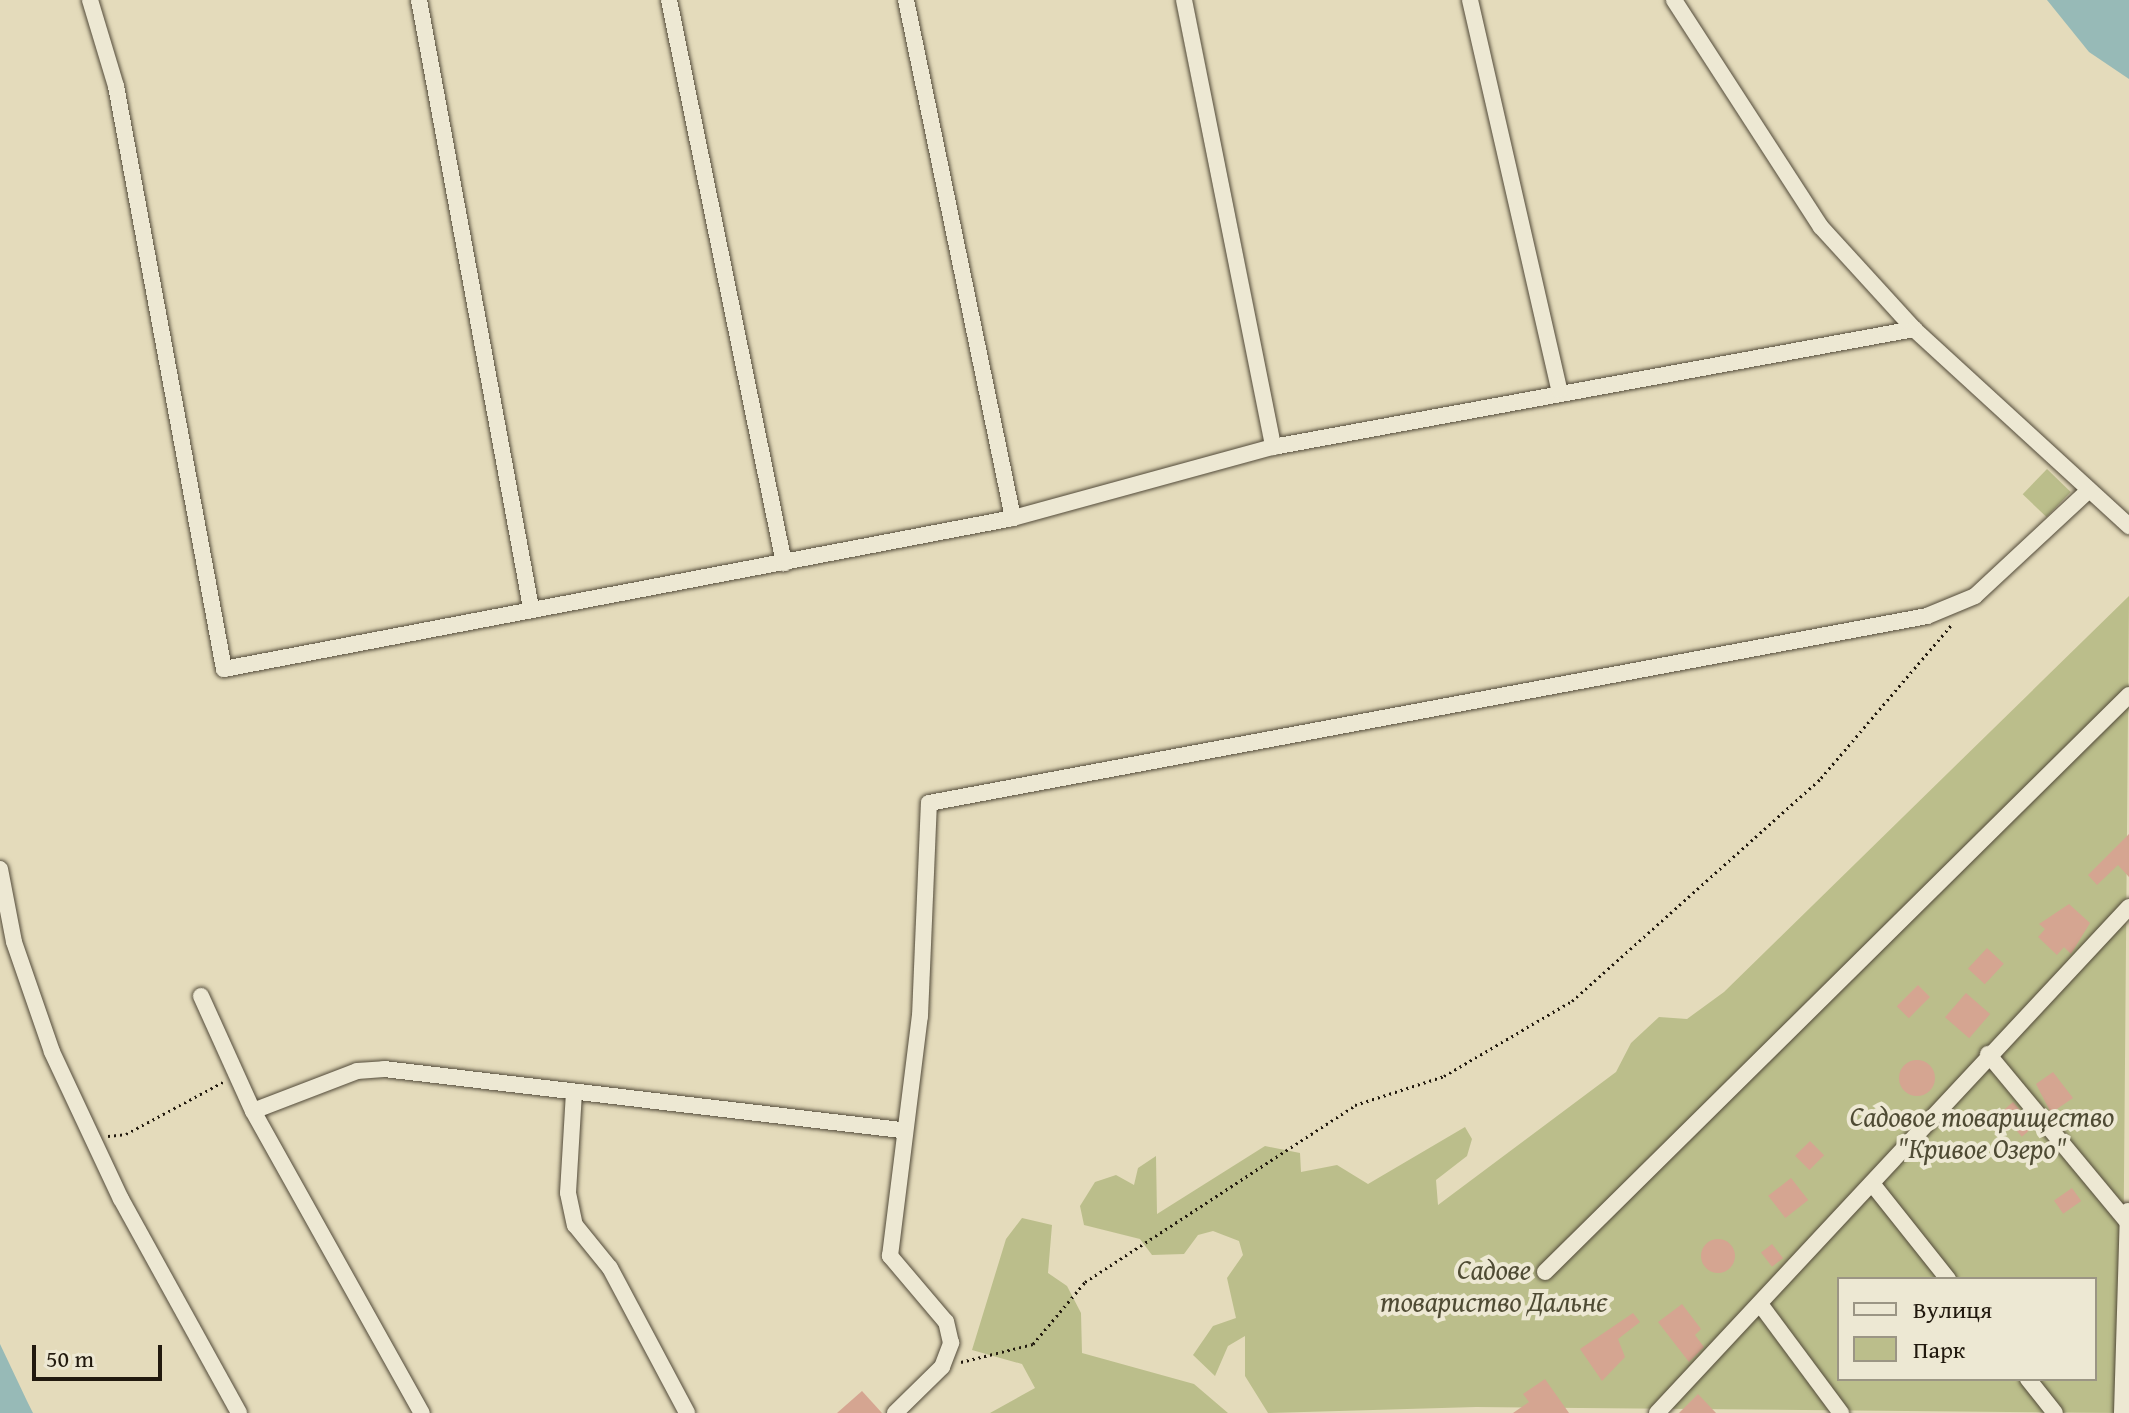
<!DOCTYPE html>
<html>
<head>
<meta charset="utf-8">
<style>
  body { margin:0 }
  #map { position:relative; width:2129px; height:1413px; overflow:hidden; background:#e4dbbb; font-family:"Gentium Book Plus",serif }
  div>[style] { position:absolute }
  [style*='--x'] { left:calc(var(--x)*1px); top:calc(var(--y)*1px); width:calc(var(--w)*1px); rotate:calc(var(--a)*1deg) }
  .green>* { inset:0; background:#bbbe8b; transform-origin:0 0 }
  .water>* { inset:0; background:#97bab7 }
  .building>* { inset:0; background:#d5a591; transform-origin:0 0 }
  .round { border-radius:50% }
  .path>* { height:3px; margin-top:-1.5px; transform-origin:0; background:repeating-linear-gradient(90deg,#21190e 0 2px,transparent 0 6px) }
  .roads { filter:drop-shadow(0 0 2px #524a39) drop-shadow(0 0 2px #524a39) }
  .street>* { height:16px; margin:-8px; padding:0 8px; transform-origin:8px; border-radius:8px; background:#ede8d3 }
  span { translate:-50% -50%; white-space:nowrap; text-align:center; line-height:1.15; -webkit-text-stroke:8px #ede8d3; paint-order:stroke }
  .park-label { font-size:28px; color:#4f4b34; font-style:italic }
  .legend { position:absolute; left:1837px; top:1277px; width:260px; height:104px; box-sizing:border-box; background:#ede8d3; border:2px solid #9b9584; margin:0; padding:10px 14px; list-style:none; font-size:24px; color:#21190e }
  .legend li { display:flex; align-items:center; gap:16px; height:40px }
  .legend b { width:40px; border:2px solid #9b9584 }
  .scale { position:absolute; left:32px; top:1345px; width:130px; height:36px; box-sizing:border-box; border:4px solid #21190e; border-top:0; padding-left:10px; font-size:24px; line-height:28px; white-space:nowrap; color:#21190e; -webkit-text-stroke:6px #ede8d3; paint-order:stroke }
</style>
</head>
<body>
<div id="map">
  <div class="green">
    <i style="left:2047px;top:469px;width:33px;height:35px;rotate:44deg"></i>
    <i style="clip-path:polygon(evenodd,2129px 596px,2122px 1413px,1476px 1407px,1268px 1413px,1245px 1376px,1245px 1336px,1228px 1346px,1215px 1376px,1193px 1355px,1213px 1326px,1236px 1318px,1227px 1278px,1243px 1255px,1239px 1241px,1213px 1231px,1198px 1235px,1184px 1254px,1152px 1255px,1140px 1239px,1084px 1225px,1080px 1206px,1095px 1182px,1116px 1175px,1134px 1185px,1138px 1168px,1156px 1156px,1157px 1214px,1265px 1146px,1300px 1153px,1301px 1172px,1337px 1165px,1368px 1184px,1465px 1127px,1472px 1139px,1467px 1156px,1436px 1180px,1438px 1205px,1616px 1072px,1631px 1043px,1659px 1017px,1687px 1019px,1724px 992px,2129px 596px,1839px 1279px,2095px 1279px,2095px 1379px,1839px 1379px,1839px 1279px)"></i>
    <i style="clip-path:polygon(1022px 1218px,1052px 1225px,1048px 1273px,1067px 1286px,1081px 1313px,1082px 1353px,1194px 1384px,1228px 1413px,990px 1413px,1035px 1388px,1022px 1364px,972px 1350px,1006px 1239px)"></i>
  </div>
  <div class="water">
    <i style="clip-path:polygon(2047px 0,2129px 0,2129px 79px,2089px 52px)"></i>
    <i style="clip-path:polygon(0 1344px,27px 1401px,33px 1413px,0 1413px)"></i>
  </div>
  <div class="building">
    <i style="clip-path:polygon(2129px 834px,2129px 877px,2118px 865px,2097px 885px,2088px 875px)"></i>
    <i style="clip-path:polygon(2069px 904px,2090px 923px,2071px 954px,2064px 947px,2057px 955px,2038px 937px,2045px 929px,2039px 924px)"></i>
    <i style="left:1987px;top:948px;width:23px;height:28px;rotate:43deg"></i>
    <i style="left:1918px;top:985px;width:17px;height:30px;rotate:45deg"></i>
    <i style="left:1966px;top:993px;width:32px;height:32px;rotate:41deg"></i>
    <i class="round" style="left:1899px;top:1060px;width:36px;height:36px"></i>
    <i style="clip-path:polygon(2053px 1072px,2073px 1098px,2051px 1113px,2036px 1084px)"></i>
    <i style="left:2013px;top:1102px;width:32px;height:16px;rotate:49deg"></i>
    <i style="left:1810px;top:1141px;width:20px;height:21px;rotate:45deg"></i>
    <i style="left:1791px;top:1178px;width:28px;height:29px;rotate:52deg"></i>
    <i style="left:2072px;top:1188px;width:16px;height:22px;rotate:55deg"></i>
    <i class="round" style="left:1701px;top:1239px;width:34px;height:34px"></i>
    <i style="left:1772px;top:1244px;width:18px;height:14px;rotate:52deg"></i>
    <i style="clip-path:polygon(1682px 1304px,1701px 1329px,1695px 1335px,1704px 1347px,1689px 1362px,1658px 1322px)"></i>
    <i style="clip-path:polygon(1633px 1313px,1640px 1322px,1618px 1339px,1625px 1357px,1602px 1381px,1580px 1349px)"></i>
    <i style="clip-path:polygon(1545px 1379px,1569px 1413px,1513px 1413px,1529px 1402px,1523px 1394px)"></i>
    <i style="clip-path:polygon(862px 1391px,882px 1413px,837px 1413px)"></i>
    <i style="clip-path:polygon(1698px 1394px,1716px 1413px,1679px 1413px)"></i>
  </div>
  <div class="path">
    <i style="--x:108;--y:1136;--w:18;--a:-6"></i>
    <i style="--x:126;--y:1134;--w:110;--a:-28.2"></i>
    <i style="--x:961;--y:1362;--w:74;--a:-14"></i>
    <i style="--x:1033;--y:1344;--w:81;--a:-50"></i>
    <i style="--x:1085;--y:1282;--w:323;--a:-33.2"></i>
    <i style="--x:1355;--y:1105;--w:94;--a:-18"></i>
    <i style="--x:1444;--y:1076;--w:148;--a:-30.4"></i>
    <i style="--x:1572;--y:1001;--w:334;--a:-41.8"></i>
    <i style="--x:1821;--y:778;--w:202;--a:-49.6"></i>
  </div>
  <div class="roads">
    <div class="street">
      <i style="--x:90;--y:0;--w:90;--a:73.2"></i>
      <i style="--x:116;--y:86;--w:593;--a:79.51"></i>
      <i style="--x:224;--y:669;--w:803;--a:-10.83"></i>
      <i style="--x:1013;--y:518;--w:270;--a:-15.3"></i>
      <i style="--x:1273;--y:447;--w:652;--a:-10.43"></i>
      <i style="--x:419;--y:0;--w:618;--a:79.56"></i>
      <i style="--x:669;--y:0;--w:575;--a:78.46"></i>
      <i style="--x:906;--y:0;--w:529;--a:78.33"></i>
      <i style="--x:1184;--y:0;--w:456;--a:78.7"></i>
      <i style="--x:1470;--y:0;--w:400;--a:77.1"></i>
      <i style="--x:1674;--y:0;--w:270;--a:57.1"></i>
      <i style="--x:1821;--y:227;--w:138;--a:47.6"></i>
      <i style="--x:1914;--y:329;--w:292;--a:42.5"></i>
      <i style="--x:0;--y:869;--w:74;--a:79.1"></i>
      <i style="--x:14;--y:942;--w:116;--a:70.9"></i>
      <i style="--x:52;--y:1052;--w:162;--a:64.9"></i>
      <i style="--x:121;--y:1199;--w:244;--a:61.1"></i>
      <i style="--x:201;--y:996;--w:126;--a:65.7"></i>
      <i style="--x:253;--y:1111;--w:346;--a:60.8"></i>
      <i style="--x:1988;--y:1054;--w:216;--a:50.3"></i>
      <i style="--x:574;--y:1092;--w:101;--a:93.4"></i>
      <i style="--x:568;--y:1193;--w:33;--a:78"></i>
      <i style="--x:575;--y:1225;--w:55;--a:50.9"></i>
      <i style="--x:610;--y:1268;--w:164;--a:62"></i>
      <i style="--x:253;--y:1111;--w:111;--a:-21"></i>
      <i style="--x:357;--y:1071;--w:27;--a:-4"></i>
      <i style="--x:384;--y:1069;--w:521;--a:6.73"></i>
      <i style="--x:1874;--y:1186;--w:119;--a:51.5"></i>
      <i style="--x:1545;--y:1272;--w:821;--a:-44.65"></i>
      <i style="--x:1760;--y:1304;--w:136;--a:53.4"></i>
      <i style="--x:2028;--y:1379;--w:43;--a:51.5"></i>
      <i style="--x:895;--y:1413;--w:66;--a:-44.4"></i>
      <i style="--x:942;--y:1367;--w:26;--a:-69"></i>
      <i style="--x:951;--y:1343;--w:22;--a:-103"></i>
      <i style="--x:946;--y:1322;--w:87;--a:-130.3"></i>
      <i style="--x:890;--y:1256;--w:242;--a:-82.9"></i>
      <i style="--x:920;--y:1016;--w:213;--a:-87.6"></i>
      <i style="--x:929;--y:803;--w:1015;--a:-10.61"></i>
      <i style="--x:1927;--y:616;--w:52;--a:-22.6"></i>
      <i style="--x:1975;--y:596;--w:154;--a:-42.9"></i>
      <i style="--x:1657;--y:1413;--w:692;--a:-46.99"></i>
      <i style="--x:2122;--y:1413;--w:202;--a:-88.3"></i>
    </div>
  </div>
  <div class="park-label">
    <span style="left:1982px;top:1132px">Садовое товарищество<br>"Кривое Озеро"</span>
    <span style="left:1494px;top:1285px">Садове<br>товариство Дальнє</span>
  </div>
  <ul class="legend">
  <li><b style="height:10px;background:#ede8d3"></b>Вулиця</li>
  <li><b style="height:22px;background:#bbbe8b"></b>Парк</li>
  </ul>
  <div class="scale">50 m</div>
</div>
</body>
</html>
